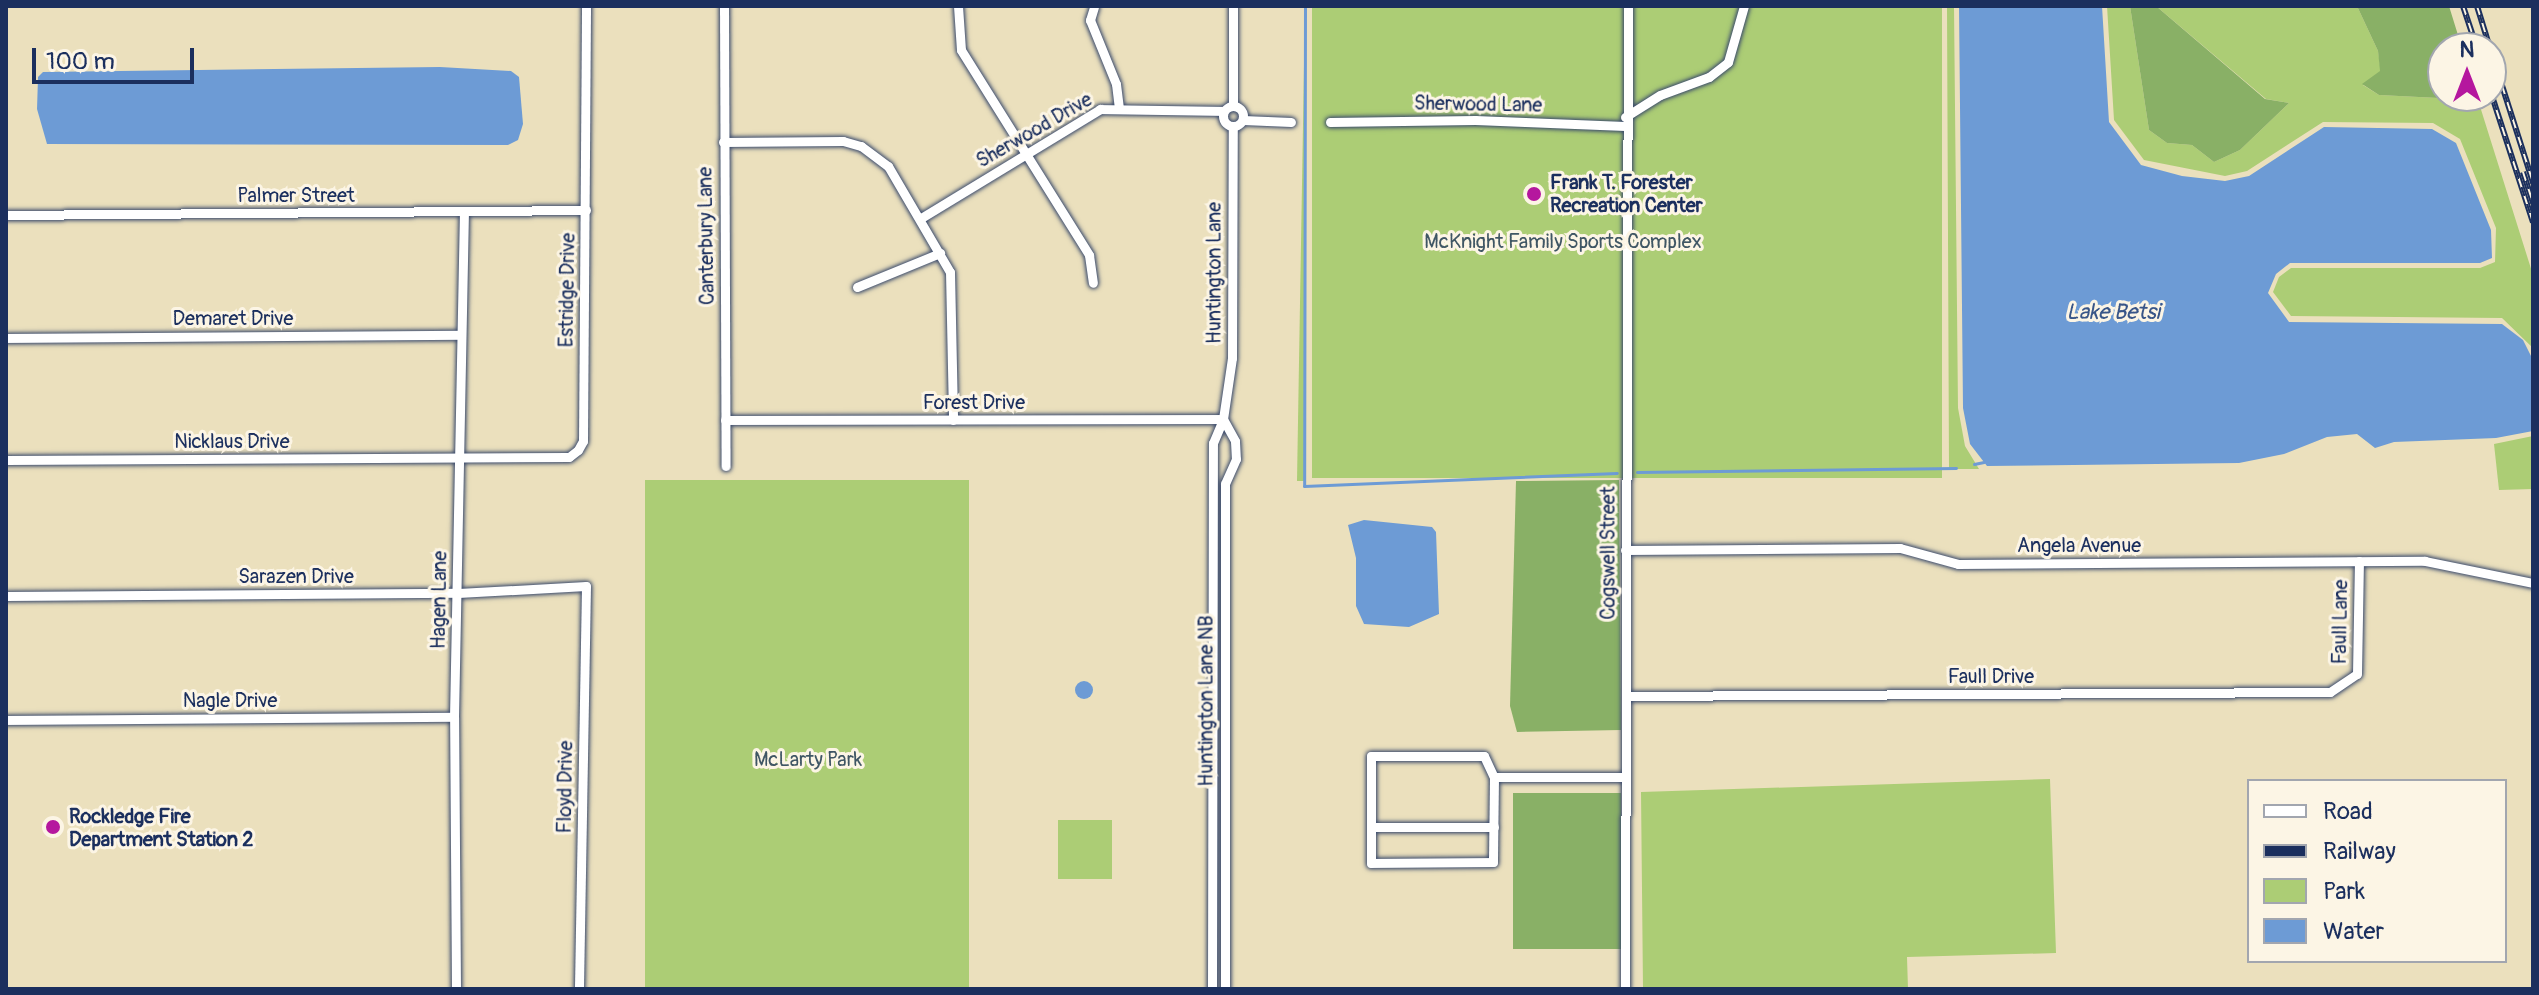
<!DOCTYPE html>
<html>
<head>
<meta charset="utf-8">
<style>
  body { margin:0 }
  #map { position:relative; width:2539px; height:995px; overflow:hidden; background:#ebe0bd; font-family:Pangolin,sans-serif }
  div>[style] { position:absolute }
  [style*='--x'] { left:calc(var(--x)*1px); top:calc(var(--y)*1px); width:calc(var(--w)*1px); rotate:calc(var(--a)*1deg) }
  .green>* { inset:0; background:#accd75; transform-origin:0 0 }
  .forest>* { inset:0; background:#89b066; transform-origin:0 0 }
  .water>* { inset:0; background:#6d9bd5 }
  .round { border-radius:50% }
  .stream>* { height:3px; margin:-1.5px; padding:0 1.5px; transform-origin:1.5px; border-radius:1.5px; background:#6d9bd5 }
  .roads { filter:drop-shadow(0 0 2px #3a4a6c) drop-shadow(0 0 2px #3a4a6c) }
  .minor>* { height:9px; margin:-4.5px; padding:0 4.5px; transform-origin:4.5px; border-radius:4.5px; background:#fff }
  .minor>.ring { margin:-4.5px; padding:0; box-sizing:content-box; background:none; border:9px solid #fff; border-radius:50% }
  .rail>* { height:6px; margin-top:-3px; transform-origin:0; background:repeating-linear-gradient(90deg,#fcf5e5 0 9px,#1b2f5e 0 18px); box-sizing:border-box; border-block:2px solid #1b2f5e }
  .dots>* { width:22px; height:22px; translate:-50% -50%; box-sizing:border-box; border:4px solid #fcf5e5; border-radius:50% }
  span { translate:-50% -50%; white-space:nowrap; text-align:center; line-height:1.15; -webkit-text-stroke:6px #fcf5e5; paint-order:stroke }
  .street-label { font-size:20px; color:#1b2f5e }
  .poi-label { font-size:20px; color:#1b2f5e; font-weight:700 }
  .left { translate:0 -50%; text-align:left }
  .park-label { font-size:20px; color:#3f5664 }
  .water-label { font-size:22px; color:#385588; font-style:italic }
  .frame { position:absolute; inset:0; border:8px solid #1b2f5e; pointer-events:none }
  .legend { position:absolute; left:2247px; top:779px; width:260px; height:184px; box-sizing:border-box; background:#fcf5e5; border:2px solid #a2a6af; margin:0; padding:10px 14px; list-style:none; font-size:24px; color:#1b2f5e }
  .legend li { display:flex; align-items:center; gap:16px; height:40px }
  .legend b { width:40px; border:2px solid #a2a6af }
  .north { position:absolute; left:2427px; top:32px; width:80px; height:80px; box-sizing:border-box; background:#fcf5e5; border:2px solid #a2a6af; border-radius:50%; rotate:0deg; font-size:22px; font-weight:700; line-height:32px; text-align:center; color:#1b2f5e }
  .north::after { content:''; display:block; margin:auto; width:28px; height:36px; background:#b5179e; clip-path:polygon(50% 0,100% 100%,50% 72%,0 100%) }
  .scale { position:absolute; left:32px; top:48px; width:162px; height:36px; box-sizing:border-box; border:4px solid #1b2f5e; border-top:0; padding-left:10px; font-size:24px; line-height:28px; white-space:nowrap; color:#1b2f5e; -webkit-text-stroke:6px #fcf5e5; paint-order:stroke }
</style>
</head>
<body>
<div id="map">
  <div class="green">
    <i style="clip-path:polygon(1305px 6px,1305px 481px,1297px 481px)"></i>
    <i style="left:1312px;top:6px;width:630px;height:472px"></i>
    <i style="clip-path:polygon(1947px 6px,1954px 6px,1958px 408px,1965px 446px,1979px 469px,1949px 469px)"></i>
    <i style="clip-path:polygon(2107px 6px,2130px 6px,2149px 130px,2167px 143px,2192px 145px,2214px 162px,2240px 150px,2289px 103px,2266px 99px,2156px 6px,2357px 6px,2378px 51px,2381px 72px,2363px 85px,2379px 95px,2478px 100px,2533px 275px,2533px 348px,2502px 318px,2291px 316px,2273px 292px,2279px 277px,2291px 268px,2480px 268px,2495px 262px,2496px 228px,2460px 139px,2433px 123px,2323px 122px,2247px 171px,2225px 176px,2144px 160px,2114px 120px)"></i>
    <i style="clip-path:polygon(2533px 436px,2533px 489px,2499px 490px,2494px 444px)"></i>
    <i style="left:969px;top:480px;width:509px;height:324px;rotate:90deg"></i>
    <i style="clip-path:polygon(2050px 779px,2056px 953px,1907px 957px,1908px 989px,1643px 989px,1641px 792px)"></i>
    <i style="left:1058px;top:820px;width:54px;height:59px"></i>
  </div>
  <div class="forest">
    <i style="clip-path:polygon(2130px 6px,2156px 6px,2265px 99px,2289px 103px,2240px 150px,2214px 162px,2192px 145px,2167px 143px,2149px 130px)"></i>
    <i style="clip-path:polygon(2357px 6px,2449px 6px,2462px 48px,2443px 48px,2443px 96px,2478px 100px,2379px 95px,2362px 84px,2380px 71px,2378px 51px)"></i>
    <i style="clip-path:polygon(1619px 480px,1621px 730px,1517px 732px,1510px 706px,1516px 481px)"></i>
    <i style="left:1621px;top:793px;width:156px;height:108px;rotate:90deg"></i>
  </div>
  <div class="water">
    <i style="clip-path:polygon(1959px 6px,2102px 6px,2109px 122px,2141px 165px,2182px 176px,2225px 181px,2249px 176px,2324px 127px,2432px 129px,2456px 143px,2491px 230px,2492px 258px,2480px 263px,2290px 263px,2276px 274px,2268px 293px,2289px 322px,2502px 324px,2523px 340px,2533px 360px,2533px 431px,2496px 438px,2394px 442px,2375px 448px,2357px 434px,2327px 437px,2284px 454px,2239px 463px,1987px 466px,1970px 444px,1963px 408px)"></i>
    <i style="clip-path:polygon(440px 67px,511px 71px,519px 77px,523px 124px,518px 140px,508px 145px,47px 144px,37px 109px,38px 77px,43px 72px)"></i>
    <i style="clip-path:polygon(1364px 520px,1432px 527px,1436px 532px,1439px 614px,1409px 627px,1364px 624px,1356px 606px,1356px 558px,1348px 525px)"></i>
    <i class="round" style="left:1075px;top:681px;width:18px;height:18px"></i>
  </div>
  <div class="stream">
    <i style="--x:1305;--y:6;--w:480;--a:90.1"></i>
    <i style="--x:1304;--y:486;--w:313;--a:-2.4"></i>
    <i style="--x:1974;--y:464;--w:10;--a:-11"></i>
    <i style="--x:1637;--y:472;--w:319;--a:-0.7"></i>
  </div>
  <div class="roads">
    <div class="minor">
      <i style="--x:724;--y:6;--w:460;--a:89.8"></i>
      <i style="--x:958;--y:6;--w:44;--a:86.1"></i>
      <i style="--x:961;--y:50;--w:242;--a:58"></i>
      <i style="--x:1089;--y:255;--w:28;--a:82"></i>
      <i style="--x:1233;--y:6;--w:100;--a:90"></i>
      <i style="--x:1094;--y:7;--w:14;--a:107"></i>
      <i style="--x:1090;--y:20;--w:69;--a:67.9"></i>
      <i style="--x:1116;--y:84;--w:23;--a:83"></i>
      <i class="ring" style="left:1223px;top:106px;width:11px;height:11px"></i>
      <i style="--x:1625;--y:117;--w:41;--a:-32.2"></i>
      <i style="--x:1660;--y:95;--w:52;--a:-20.2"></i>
      <i style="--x:1709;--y:77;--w:24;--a:-38"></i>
      <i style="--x:1728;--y:62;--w:58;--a:-74.1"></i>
      <i style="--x:1243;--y:120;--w:48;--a:2.4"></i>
      <i style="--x:1330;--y:122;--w:145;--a:-0.8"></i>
      <i style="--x:1475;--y:120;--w:150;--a:2.3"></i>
      <i style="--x:723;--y:142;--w:120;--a:-0.5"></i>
      <i style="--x:843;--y:141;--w:19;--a:16"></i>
      <i style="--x:861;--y:146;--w:34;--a:37"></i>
      <i style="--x:888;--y:166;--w:123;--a:59.7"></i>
      <i style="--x:950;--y:272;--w:148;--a:88.8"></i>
      <i style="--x:6;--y:215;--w:580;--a:-0.49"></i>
      <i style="--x:921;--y:218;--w:210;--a:-31.3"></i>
      <i style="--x:1100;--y:109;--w:123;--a:0.9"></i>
      <i style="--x:857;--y:287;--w:90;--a:-22.3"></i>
      <i style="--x:6;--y:338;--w:455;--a:-0.4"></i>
      <i style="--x:1223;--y:419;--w:25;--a:61"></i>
      <i style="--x:1235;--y:441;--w:18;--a:87"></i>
      <i style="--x:1236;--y:459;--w:27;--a:114"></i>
      <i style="--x:1225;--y:484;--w:505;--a:90"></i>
      <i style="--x:725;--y:420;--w:498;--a:-0.1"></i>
      <i style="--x:6;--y:460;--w:563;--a:-0.31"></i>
      <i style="--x:569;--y:457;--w:11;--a:-38"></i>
      <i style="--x:578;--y:450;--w:10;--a:-61"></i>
      <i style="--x:583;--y:441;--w:435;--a:-89.6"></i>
      <i style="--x:1625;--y:550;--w:275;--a:-0.4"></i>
      <i style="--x:1900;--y:548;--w:60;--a:15.4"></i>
      <i style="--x:1958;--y:564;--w:467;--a:-0.4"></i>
      <i style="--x:2425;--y:561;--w:110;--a:11.5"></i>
      <i style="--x:6;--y:596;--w:452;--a:-0.4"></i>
      <i style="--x:458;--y:593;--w:128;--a:-3.1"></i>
      <i style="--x:586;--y:586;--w:403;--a:91"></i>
      <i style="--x:1627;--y:696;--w:703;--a:-0.33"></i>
      <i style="--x:2330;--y:692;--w:32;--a:-34"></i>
      <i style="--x:2357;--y:674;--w:113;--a:-89"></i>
      <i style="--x:6;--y:720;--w:448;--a:-0.4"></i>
      <i style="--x:1494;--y:777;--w:85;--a:90.7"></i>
      <i style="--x:1493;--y:862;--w:122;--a:179.5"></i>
      <i style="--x:1371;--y:863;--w:107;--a:-90"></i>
      <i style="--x:1371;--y:756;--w:113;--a:0"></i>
      <i style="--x:1484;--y:756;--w:23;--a:65"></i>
      <i style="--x:1494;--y:777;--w:132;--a:0"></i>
      <i style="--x:1371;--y:827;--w:123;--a:0"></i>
      <i style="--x:456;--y:989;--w:272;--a:-90.4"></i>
      <i style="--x:454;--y:717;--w:506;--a:-88.87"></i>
      <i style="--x:1212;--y:989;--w:546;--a:-89.9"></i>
      <i style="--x:1213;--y:443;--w:26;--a:-67"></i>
      <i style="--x:1223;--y:419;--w:62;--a:-81.6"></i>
      <i style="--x:1232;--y:358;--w:231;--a:-89.8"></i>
      <i style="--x:1625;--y:989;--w:983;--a:-89.83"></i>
    </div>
  </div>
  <div class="rail">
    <i style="--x:2463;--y:6;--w:44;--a:71.6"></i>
    <i style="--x:2477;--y:6;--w:44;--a:72.8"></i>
    <i style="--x:2491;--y:51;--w:139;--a:72.3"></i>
    <i style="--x:2491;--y:93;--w:136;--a:72"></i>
    <i style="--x:2523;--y:172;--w:33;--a:72"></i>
  </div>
  <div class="dots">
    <i style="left:1534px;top:194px;background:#b5179e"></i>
    <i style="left:53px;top:827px;background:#b5179e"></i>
  </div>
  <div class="street-label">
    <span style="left:1478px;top:104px;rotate:1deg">Sherwood Lane</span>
    <span style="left:1034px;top:130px;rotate:-30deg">Sherwood Drive</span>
    <span style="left:296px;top:195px">Palmer Street</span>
    <span style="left:706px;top:236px;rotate:-91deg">Canterbury Lane</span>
    <span style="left:1214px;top:273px;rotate:-90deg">Huntington Lane</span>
    <span style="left:567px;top:290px;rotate:-89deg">Estridge Drive</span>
    <span style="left:233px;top:318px">Demaret Drive</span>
    <span style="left:974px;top:402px">Forest Drive</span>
    <span style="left:232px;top:441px">Nicklaus Drive</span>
    <span style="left:2079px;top:545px">Angela Avenue</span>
    <span style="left:1608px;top:553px;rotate:-90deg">Cogswell Street</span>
    <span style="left:296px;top:576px">Sarazen Drive</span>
    <span style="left:439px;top:600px;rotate:-89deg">Hagen Lane</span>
    <span style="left:2340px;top:622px;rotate:-89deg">Faull Lane</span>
    <span style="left:1991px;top:676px">Faull Drive</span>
    <span style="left:230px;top:700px">Nagle Drive</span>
    <span style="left:1206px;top:701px;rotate:-90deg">Huntington Lane NB</span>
    <span style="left:565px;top:787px;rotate:-89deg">Floyd Drive</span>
  </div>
  <div class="poi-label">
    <span class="left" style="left:1550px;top:194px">Frank T. Forester<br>Recreation Center</span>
    <span class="left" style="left:69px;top:828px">Rockledge Fire<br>Department Station 2</span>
  </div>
  <div class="park-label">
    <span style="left:1563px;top:241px">McKnight Family Sports Complex</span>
    <span style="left:808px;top:759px">McLarty Park</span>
  </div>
  <div class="water-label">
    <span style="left:2113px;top:313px">Lake Betsi</span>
  </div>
  <div class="frame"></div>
  <ul class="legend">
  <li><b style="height:10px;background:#fff"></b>Road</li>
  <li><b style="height:10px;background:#1b2f5e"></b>Railway</li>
  <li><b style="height:22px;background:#accd75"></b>Park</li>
  <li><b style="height:22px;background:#6d9bd5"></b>Water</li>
  </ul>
  <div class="north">N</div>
  <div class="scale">100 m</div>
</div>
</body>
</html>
